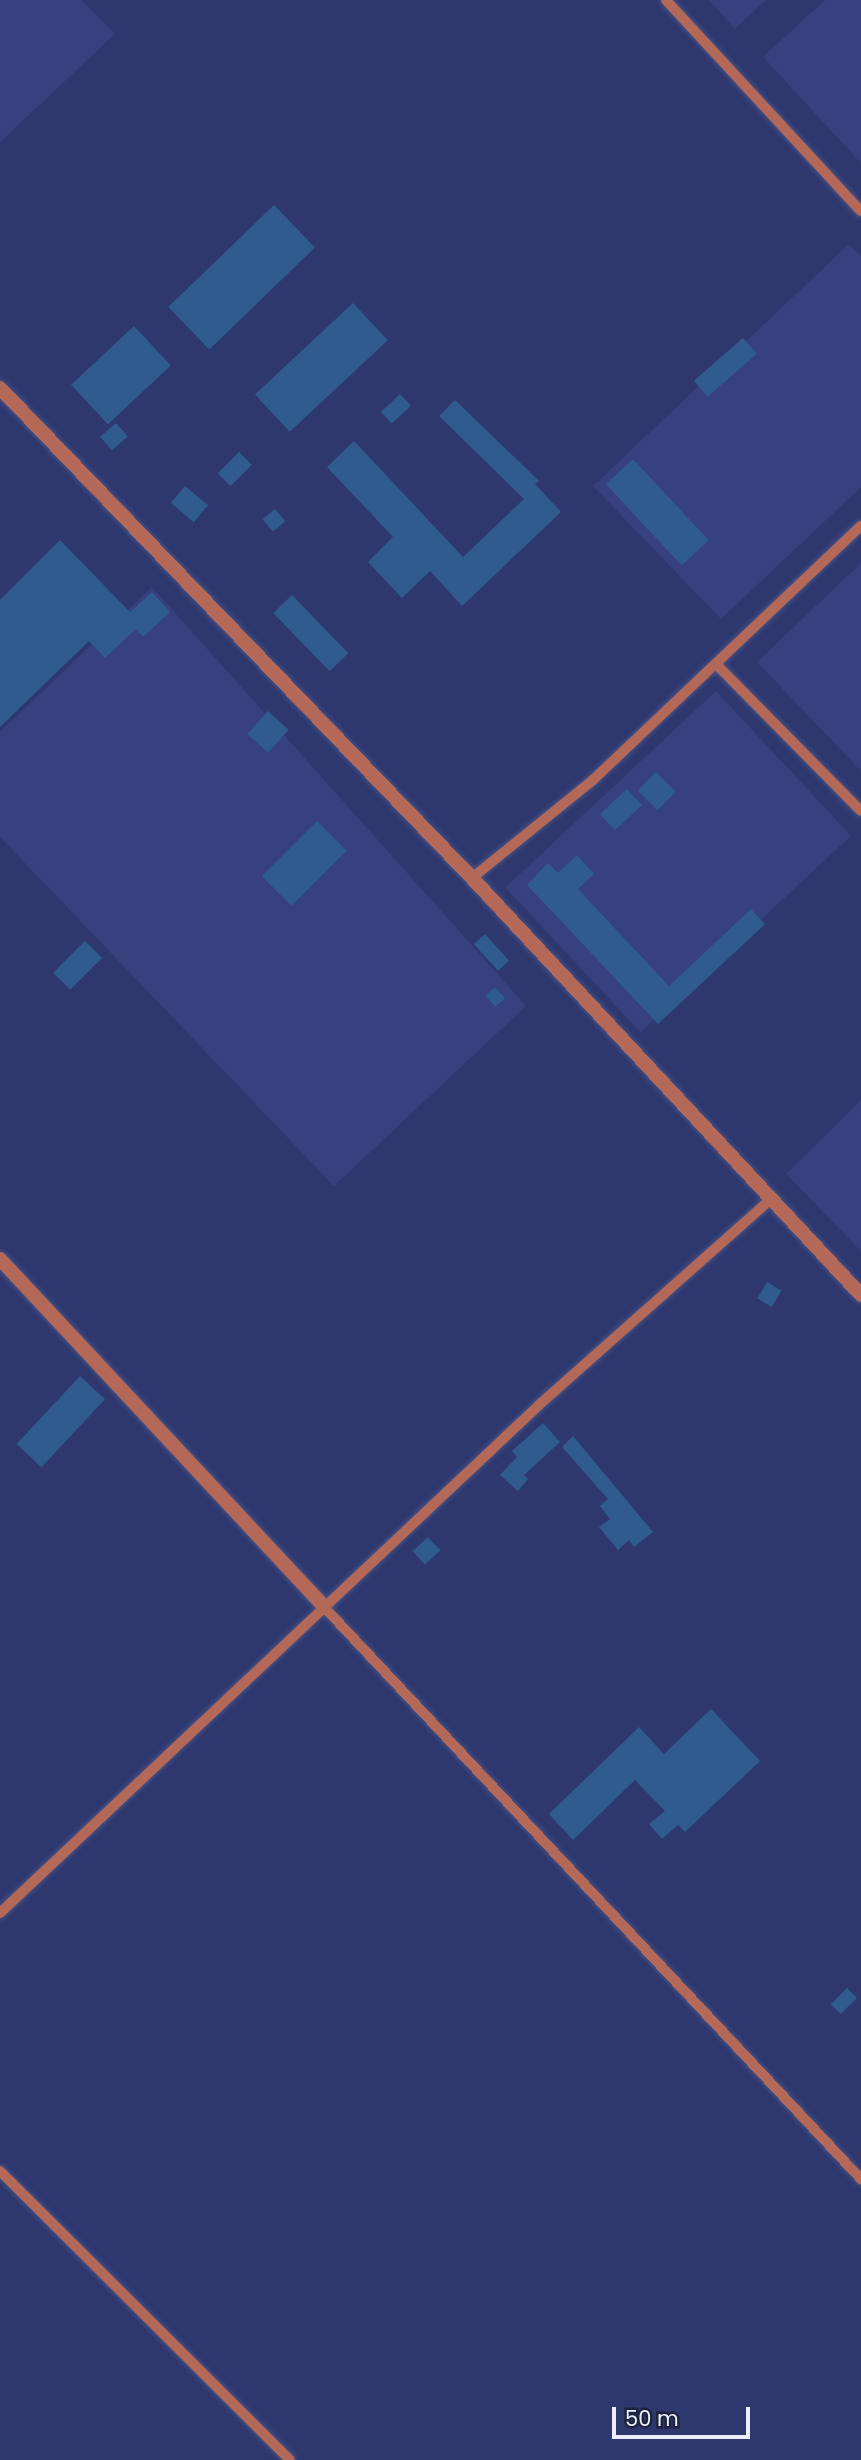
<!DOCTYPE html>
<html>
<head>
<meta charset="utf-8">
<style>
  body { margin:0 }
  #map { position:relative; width:861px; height:2460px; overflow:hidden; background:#2e386f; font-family:Poppins,sans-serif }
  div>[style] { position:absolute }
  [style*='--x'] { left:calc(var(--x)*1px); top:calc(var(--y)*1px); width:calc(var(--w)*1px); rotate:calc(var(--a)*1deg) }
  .built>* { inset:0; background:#36417e; transform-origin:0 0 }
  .building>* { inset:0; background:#2f5b8d; transform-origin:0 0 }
  .roads { filter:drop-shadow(0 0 2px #485283) drop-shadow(0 0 2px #485283) }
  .lane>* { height:10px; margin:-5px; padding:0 5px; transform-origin:5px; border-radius:5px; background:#b36858 }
  .street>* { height:14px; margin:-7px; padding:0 7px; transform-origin:7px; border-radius:7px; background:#b36858 }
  span { translate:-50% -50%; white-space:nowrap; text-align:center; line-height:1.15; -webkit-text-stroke:7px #1d233c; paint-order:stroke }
  .scale { position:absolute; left:612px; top:2407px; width:138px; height:32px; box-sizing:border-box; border:4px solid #ebeffd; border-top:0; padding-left:9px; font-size:21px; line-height:24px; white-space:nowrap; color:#ebeffd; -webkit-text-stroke:5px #1d233c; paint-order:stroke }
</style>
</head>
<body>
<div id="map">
  <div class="built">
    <i style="clip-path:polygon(0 0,81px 0,115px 34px,0 142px)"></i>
    <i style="clip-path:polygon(709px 0,766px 0,735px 29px)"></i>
    <i style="clip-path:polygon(825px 0,861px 0,861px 163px,763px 57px)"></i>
    <i style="clip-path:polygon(849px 244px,861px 256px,861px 487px,721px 619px,593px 486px)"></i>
    <i style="clip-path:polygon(861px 563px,861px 771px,757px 662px)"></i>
    <i style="clip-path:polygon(152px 587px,526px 1006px,334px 1186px,0 837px,0 732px)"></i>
    <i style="left:716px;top:691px;width:198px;height:288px;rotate:47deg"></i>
    <i style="clip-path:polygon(861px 1100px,861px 1251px,786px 1174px)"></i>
  </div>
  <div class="building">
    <i style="left:274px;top:205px;width:59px;height:147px;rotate:46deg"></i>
    <i style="left:353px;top:303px;width:51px;height:134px;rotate:47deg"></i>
    <i style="left:134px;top:326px;width:54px;height:86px;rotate:47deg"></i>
    <i style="left:743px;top:338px;width:21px;height:65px;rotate:49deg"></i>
    <i style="left:400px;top:394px;width:16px;height:26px;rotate:47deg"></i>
    <i style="clip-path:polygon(455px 400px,539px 481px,535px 484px,561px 512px,462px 606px,430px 571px,402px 598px,368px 562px,393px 537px,327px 467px,354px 441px,463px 557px,524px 499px,439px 416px)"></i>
    <i style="left:116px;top:423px;width:18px;height:21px;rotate:49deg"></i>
    <i style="left:239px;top:452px;width:18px;height:30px;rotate:45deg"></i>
    <i style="left:633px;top:459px;width:111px;height:37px;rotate:47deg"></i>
    <i style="left:185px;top:486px;width:30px;height:22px;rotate:40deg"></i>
    <i style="left:275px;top:509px;width:16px;height:16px;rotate:50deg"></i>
    <i style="clip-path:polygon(60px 540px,130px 612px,152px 592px,170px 612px,143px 637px,136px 629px,105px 658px,89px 641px,0 727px,0 600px)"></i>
    <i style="left:292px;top:595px;width:81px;height:26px;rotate:46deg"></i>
    <i style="left:268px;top:711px;width:28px;height:31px;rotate:42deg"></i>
    <i style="left:656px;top:772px;width:28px;height:26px;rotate:45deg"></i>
    <i style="left:627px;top:789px;width:22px;height:37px;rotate:47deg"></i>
    <i style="left:317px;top:821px;width:42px;height:78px;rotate:45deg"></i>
    <i style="clip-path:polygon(577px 855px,594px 874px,578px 889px,669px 986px,751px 909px,765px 924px,658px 1024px,527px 885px,548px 863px,558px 873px)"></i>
    <i style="left:485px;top:934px;width:36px;height:15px;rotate:48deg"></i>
    <i style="left:85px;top:941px;width:24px;height:45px;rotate:45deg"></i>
    <i style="left:495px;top:987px;width:15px;height:13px;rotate:48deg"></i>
    <i style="left:767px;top:1282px;width:17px;height:19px;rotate:31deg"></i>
    <i style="left:80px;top:1376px;width:34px;height:93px;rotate:43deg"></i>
    <i style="clip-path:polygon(543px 1423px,560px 1442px,524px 1475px,528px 1479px,518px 1491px,500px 1475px,517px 1457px,512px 1451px)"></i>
    <i style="clip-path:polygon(573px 1436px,653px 1532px,634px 1547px,629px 1540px,618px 1550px,599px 1527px,610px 1519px,600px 1506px,608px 1499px,562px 1447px)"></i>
    <i style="left:428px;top:1537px;width:18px;height:21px;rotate:47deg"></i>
    <i style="clip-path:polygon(711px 1709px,760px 1761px,685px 1832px,678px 1825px,662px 1839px,649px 1824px,665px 1811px,635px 1780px,573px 1840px,549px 1814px,639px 1727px,664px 1754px)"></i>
    <i style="left:847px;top:1988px;width:14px;height:23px;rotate:45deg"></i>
  </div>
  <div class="roads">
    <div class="lane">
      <i style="--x:666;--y:0;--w:287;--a:47.3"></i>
      <i style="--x:716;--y:664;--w:206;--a:45.4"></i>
      <i style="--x:472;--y:878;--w:156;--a:-39"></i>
      <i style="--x:593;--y:780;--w:369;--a:-43.5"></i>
      <i style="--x:324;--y:1607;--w:785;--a:46.81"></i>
      <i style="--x:0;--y:1913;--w:741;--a:-43.3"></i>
      <i style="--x:539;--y:1405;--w:309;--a:-41.6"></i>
      <i style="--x:0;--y:2171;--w:409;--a:44.9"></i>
    </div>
    <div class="street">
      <i style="--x:0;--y:388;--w:680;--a:46.07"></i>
      <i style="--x:472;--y:878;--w:570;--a:46.99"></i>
      <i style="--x:0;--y:1259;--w:475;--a:47"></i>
    </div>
  </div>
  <div class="scale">50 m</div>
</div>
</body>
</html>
